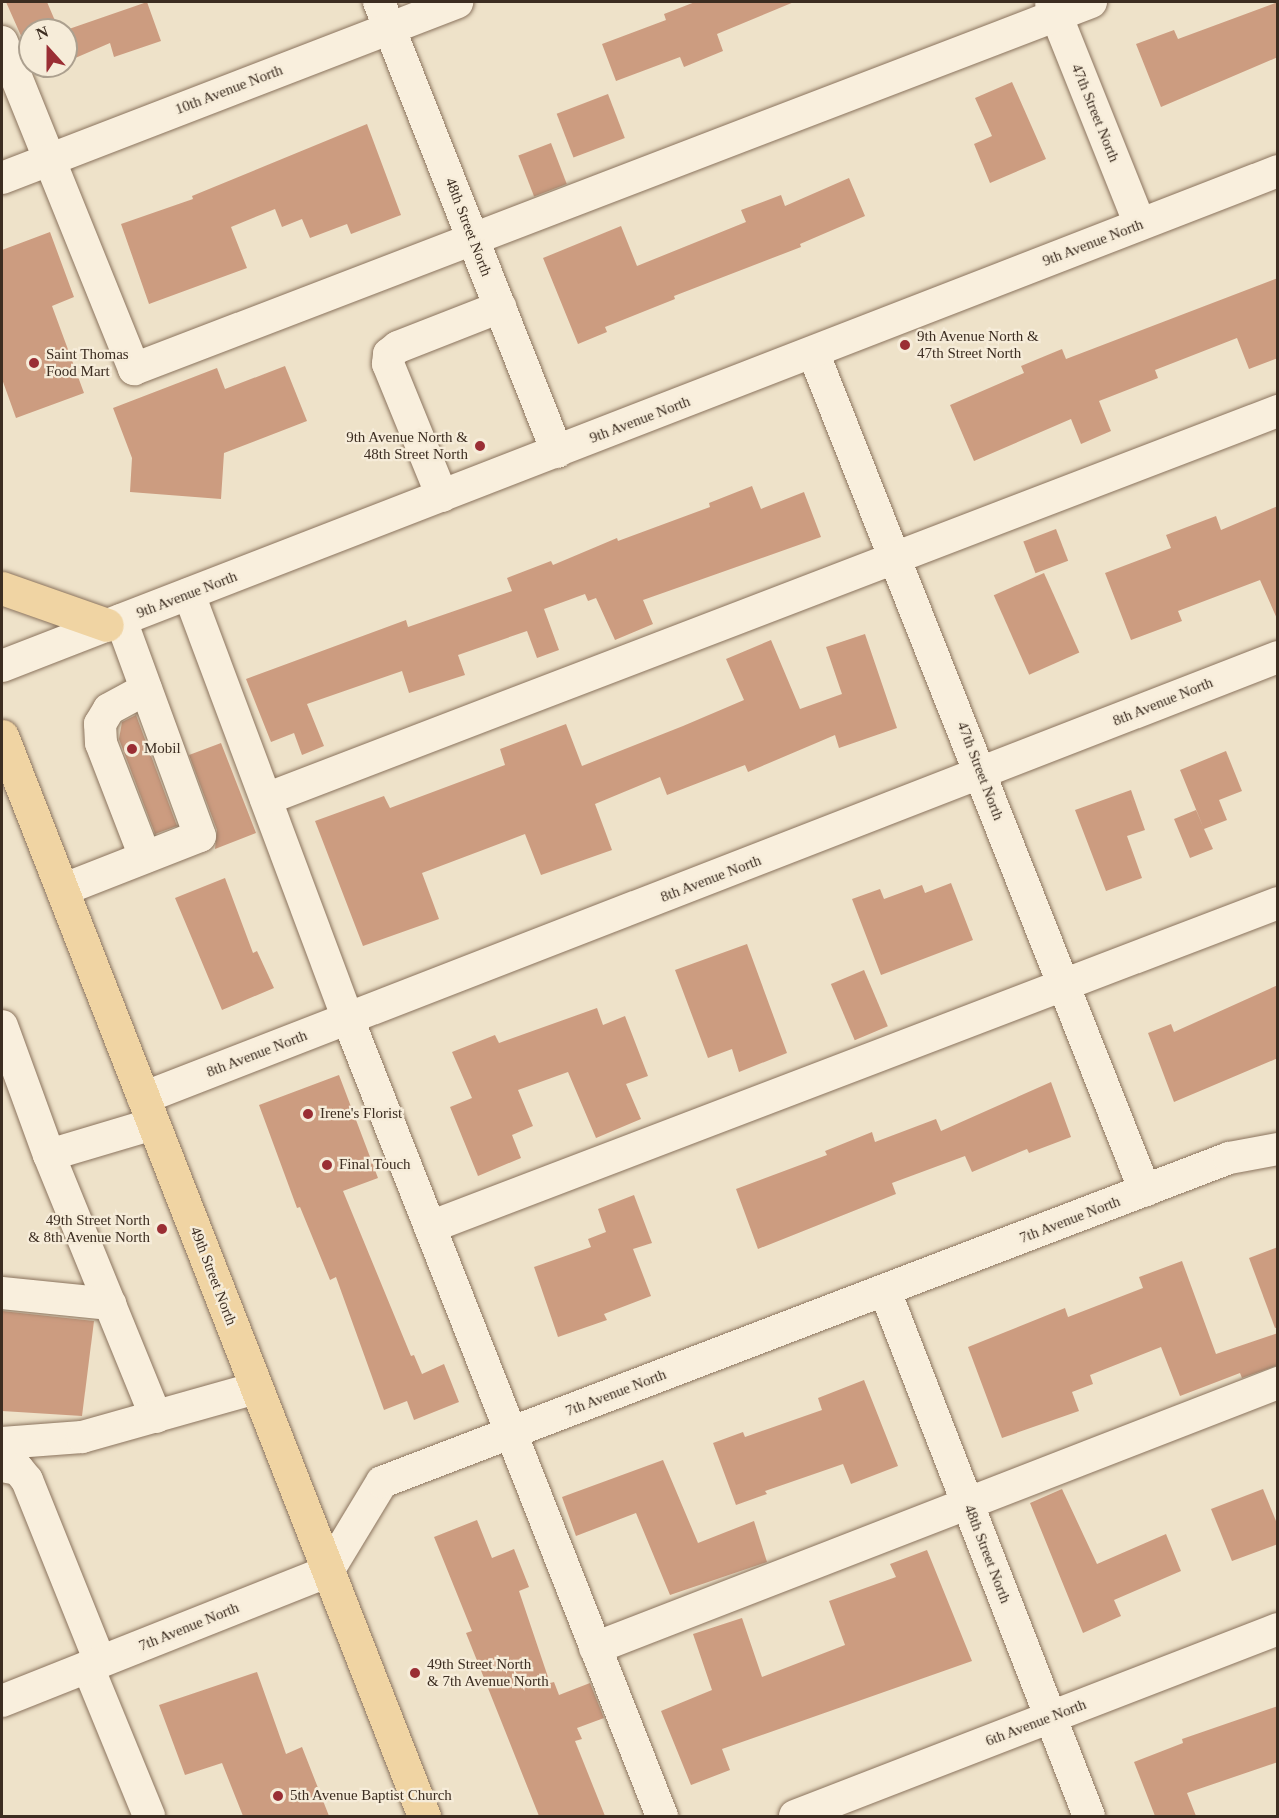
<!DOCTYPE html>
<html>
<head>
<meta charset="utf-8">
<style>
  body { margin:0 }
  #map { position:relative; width:1279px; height:1818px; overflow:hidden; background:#eee2c9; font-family:Georgia,serif }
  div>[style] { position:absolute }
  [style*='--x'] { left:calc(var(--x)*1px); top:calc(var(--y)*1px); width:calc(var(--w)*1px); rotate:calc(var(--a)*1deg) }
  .building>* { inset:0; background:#cc9c80; transform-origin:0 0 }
  .roads { filter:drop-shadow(0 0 2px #8b745e) drop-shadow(0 0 2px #8b745e) }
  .minor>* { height:32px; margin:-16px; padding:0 16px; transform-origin:16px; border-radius:16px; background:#f9efdd }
  .major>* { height:33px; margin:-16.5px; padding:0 16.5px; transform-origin:16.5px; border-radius:16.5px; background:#f0d4a3 }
  .dots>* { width:16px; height:16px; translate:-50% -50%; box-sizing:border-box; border:3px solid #f6ecd9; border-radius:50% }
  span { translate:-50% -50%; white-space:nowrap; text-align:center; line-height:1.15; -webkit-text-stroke:4.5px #f6ecd9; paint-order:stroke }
  .street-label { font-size:15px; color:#3c2d21 }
  .poi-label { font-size:15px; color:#3c2d21 }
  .left { translate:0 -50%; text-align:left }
  .right { translate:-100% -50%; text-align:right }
  .frame { position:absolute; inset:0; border:3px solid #3c2d21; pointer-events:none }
  .north { position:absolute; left:18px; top:18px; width:60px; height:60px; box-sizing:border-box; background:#f6ecd9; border:2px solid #aca08f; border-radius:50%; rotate:339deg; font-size:16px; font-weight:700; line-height:24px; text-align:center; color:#3c2d21 }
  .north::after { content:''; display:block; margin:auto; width:21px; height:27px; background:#9a2e34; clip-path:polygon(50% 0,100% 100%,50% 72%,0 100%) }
</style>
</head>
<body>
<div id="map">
  <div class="building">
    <i style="clip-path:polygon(6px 2px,47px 2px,59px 30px,30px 30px,30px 56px)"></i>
    <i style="clip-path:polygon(147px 2px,161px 41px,114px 57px,110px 43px,66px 62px,66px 30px)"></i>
    <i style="clip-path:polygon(695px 2px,794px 2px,717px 34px,723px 51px,684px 67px,680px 57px,616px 81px,602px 44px,666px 20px,664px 14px)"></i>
    <i style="clip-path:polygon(1278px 2px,1278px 57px,1161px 107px,1136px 44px,1174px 30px,1178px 39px)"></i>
    <i style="clip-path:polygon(34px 66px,57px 66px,38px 74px)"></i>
    <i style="clip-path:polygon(1012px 82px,1046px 159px,990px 183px,974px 144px,992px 136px,975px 98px)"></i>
    <i style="left:608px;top:94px;width:47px;height:55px;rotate:69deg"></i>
    <i style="clip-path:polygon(367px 124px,401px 215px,351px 234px,347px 224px,310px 238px,302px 219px,282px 227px,275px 209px,231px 227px,247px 268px,149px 304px,121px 224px,193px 199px,192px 196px)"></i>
    <i style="left:551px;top:143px;width:44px;height:35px;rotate:69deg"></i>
    <i style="clip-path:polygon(849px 178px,865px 216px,800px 244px,801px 247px,674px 296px,675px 299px,605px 327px,607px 332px,578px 344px,543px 258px,621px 226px,637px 266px,746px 222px,741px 210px,781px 195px,785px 206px)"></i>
    <i style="clip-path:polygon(50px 232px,74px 297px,52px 306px,84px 393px,16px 418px,2px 379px,2px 250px)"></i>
    <i style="clip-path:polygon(1278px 278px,1278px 358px,1249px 369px,1237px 338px,1155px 370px,1158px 378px,1099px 401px,1111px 431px,1081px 444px,1071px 419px,974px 461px,950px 405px,1024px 373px,1021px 366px,1062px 349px,1066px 359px)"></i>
    <i style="clip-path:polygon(285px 366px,307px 421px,224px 453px,221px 499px,130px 492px,132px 458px,113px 408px,217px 368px,225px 389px)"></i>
    <i style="clip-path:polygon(752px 486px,761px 509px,804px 492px,821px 537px,643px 600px,653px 624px,615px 640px,596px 598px,588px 601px,585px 594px,544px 609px,559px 650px,537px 658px,527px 631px,458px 655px,465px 675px,409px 693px,402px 671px,307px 704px,324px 746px,302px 755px,294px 733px,271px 742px,246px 679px,406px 620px,408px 627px,512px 591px,507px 578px,551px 561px,553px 565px,617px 538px,618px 541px,710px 507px,709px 503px)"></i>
    <i style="clip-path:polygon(1278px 506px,1278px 621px,1260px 580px,1178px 611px,1182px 621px,1131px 640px,1105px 573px,1171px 548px,1166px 535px,1216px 516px,1221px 530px)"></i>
    <i style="left:1056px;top:529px;width:34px;height:35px;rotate:69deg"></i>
    <i style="left:1044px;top:573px;width:87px;height:55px;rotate:66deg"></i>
    <i style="clip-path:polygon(865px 634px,897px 728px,839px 748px,835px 735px,748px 772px,745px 765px,667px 795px,660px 777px,595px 804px,612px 850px,541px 875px,525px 834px,422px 873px,439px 919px,363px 946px,315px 821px,384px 796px,390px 808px,505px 765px,500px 749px,566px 724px,582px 766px,683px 726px,744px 700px,726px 659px,771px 640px,800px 709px,842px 694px,826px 647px)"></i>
    <i style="clip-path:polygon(136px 715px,177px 826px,155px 834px,119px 739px,122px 722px)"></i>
    <i style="clip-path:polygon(221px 743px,256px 833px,215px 849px,217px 830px,189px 755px)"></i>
    <i style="clip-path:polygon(1226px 751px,1242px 791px,1219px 800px,1227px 820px,1204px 829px,1213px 849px,1190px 858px,1174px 819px,1196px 810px,1204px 829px,1180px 770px)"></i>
    <i style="clip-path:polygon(1131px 790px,1145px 830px,1127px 836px,1142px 878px,1106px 891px,1075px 810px)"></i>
    <i style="clip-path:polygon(225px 878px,253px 953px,257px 951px,274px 988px,222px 1010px,175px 898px)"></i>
    <i style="clip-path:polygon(951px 883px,973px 940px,881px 975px,852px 899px,880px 889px,884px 899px,922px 885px,925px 893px)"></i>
    <i style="clip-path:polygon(747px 944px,787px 1053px,739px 1072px,732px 1049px,708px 1058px,675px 970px)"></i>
    <i style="left:864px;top:970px;width:61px;height:36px;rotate:67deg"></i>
    <i style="clip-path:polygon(1278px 985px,1278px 1058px,1174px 1102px,1148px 1033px,1171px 1024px,1174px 1032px)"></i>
    <i style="clip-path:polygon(597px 1008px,603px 1025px,625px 1016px,648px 1076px,626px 1084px,641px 1119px,596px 1138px,568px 1072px,518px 1090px,533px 1126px,512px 1135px,521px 1158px,478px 1176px,450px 1107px,472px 1098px,452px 1052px,495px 1035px,499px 1043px)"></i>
    <i style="clip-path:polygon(339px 1075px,378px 1178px,343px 1191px,411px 1356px,414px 1355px,422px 1374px,444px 1364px,459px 1402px,414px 1420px,407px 1401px,384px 1410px,336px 1277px,330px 1280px,300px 1207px,297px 1208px,259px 1105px)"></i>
    <i style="clip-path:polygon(1051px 1082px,1071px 1137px,1029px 1153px,1027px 1149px,972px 1172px,965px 1156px,892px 1183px,896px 1194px,758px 1249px,736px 1189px,827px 1155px,825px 1151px,872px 1132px,875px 1142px,936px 1119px,941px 1131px)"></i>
    <i style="clip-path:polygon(634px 1195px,652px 1243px,633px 1249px,651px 1296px,604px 1314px,607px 1320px,558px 1337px,534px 1267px,591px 1247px,588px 1239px,606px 1232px,598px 1209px)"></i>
    <i style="clip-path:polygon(1278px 1247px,1278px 1327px,1275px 1328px,1249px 1258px)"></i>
    <i style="clip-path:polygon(1182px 1261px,1216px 1354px,1278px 1333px,1278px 1365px,1242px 1378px,1240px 1373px,1180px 1396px,1161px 1347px,1090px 1375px,1093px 1384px,1072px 1392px,1079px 1411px,1002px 1438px,968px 1347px,1065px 1308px,1068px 1317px,1143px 1288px,1139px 1277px)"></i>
    <i style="clip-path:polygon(2px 1311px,94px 1321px,82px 1416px,2px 1411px)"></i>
    <i style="clip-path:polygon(864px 1380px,898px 1466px,851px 1484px,843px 1464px,765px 1491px,767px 1494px,736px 1505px,713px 1443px,743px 1432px,745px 1437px,822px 1410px,818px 1398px)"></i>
    <i style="clip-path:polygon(663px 1460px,698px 1543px,754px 1521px,767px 1562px,670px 1595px,636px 1513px,576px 1536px,562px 1497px)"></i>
    <i style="clip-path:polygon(1062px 1489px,1097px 1564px,1166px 1534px,1181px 1571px,1114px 1600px,1121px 1616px,1083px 1633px,1030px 1503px)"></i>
    <i style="clip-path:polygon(1263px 1489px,1278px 1526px,1278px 1544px,1232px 1561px,1211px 1509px)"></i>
    <i style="clip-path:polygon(477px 1520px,492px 1558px,514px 1549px,529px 1587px,519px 1591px,550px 1683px,554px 1682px,559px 1695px,590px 1683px,604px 1718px,577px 1728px,582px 1739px,575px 1741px,605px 1816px,539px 1816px,466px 1633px,472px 1631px,434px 1537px)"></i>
    <i style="clip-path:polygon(927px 1550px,972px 1661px,722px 1749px,730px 1770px,691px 1785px,661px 1711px,712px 1690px,693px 1634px,742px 1618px,762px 1677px,845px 1645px,829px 1601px,896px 1577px,890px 1564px)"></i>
    <i style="clip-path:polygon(257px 1672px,286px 1754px,302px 1747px,329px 1816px,243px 1816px,222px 1763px,185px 1775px,159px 1705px)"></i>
    <i style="clip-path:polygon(1278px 1706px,1278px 1762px,1187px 1793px,1196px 1816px,1155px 1816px,1134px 1762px,1183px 1743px,1182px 1739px)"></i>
  </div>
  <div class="roads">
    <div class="minor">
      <i style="--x:379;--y:2;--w:484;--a:68.4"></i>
      <i style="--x:1051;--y:2;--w:239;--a:68.2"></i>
      <i style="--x:2;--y:42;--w:353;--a:68"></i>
      <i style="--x:134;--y:369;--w:1025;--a:-20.98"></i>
      <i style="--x:2;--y:178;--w:488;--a:-21.1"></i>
      <i style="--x:813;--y:352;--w:902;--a:68.41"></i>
      <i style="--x:442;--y:496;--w:143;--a:-112.2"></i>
      <i style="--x:388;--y:364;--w:10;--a:-84"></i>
      <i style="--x:389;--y:354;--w:11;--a:-38"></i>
      <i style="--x:398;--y:347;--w:110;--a:-21.4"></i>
      <i style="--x:189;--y:594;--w:454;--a:69.5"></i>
      <i style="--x:348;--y:1019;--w:857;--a:68.5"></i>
      <i style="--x:2;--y:666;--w:1369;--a:-21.2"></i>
      <i style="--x:266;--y:799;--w:1084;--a:-20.98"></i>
      <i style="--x:145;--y:857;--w:122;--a:-111.1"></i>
      <i style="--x:101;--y:743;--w:19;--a:-93"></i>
      <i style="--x:100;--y:724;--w:17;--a:-59"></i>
      <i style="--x:109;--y:709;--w:42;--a:-28.4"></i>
      <i style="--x:62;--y:890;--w:148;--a:-21.4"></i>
      <i style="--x:200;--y:836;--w:230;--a:-110.1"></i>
      <i style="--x:2;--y:1026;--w:137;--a:70"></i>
      <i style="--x:49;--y:1155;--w:109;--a:-16.6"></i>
      <i style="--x:143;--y:1098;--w:1218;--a:-21.23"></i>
      <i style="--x:49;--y:1155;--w:283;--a:67.8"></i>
      <i style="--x:430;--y:1227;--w:908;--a:-20.91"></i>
      <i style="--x:885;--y:1291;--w:563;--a:68.77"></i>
      <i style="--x:2;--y:1293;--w:109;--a:5.8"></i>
      <i style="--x:2;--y:1443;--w:80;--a:-4.3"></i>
      <i style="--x:82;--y:1437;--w:181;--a:-15.7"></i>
      <i style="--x:2;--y:1466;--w:16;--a:11"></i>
      <i style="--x:18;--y:1469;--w:14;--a:51"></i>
      <i style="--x:27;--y:1480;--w:196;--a:68.1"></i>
      <i style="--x:595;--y:1648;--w:733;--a:-21.21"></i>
      <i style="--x:88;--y:1667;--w:161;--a:67.7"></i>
      <i style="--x:2;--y:1701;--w:351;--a:-21.7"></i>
      <i style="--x:328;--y:1571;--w:104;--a:-58.8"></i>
      <i style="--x:382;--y:1482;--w:907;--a:-20.93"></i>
      <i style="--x:1229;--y:1158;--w:50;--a:-10.4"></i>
      <i style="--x:795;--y:1816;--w:518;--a:-21.16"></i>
    </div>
    <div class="major">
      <i style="--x:2;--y:588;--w:111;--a:19.4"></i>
      <i style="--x:2;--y:736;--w:1160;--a:68.66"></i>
    </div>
  </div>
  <div class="dots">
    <i style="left:905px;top:345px;background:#9a2e34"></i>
    <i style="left:34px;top:363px;background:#9a2e34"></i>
    <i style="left:480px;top:446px;background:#9a2e34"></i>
    <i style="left:132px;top:749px;background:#9a2e34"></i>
    <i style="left:308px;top:1114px;background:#9a2e34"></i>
    <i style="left:327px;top:1165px;background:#9a2e34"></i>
    <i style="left:162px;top:1229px;background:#9a2e34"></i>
    <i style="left:415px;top:1673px;background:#9a2e34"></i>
    <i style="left:278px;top:1796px;background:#9a2e34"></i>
  </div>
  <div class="street-label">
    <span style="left:229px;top:90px;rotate:-21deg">10th Avenue North</span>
    <span style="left:1095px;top:113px;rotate:68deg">47th Street North</span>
    <span style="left:468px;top:227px;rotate:69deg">48th Street North</span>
    <span style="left:1093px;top:243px;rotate:-21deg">9th Avenue North</span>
    <span style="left:640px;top:420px;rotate:-21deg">9th Avenue North</span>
    <span style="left:187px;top:595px;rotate:-21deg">9th Avenue North</span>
    <span style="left:1163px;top:702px;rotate:-22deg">8th Avenue North</span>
    <span style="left:980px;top:771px;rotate:69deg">47th Street North</span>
    <span style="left:711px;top:879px;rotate:-21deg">8th Avenue North</span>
    <span style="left:257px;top:1054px;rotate:-21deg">8th Avenue North</span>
    <span style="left:1070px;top:1220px;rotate:-21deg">7th Avenue North</span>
    <span style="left:213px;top:1276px;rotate:69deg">49th Street North</span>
    <span style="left:616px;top:1393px;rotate:-21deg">7th Avenue North</span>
    <span style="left:987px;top:1554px;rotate:69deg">48th Street North</span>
    <span style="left:189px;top:1627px;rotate:-22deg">7th Avenue North</span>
    <span style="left:1036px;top:1723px;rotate:-21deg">6th Avenue North</span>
  </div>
  <div class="poi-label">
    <span class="left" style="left:917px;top:345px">9th Avenue North &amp;<br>47th Street North</span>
    <span class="left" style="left:46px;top:363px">Saint Thomas<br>Food Mart</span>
    <span class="right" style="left:468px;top:446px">9th Avenue North &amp;<br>48th Street North</span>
    <span class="left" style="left:144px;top:749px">Mobil</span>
    <span class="left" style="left:320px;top:1114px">Irene's Florist</span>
    <span class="left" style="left:339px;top:1165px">Final Touch</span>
    <span class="right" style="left:150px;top:1229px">49th Street North<br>&amp; 8th Avenue North</span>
    <span class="left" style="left:427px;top:1673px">49th Street North<br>&amp; 7th Avenue North</span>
    <span class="left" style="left:290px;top:1796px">5th Avenue Baptist Church</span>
  </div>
  <div class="frame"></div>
  <div class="north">N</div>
</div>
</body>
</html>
